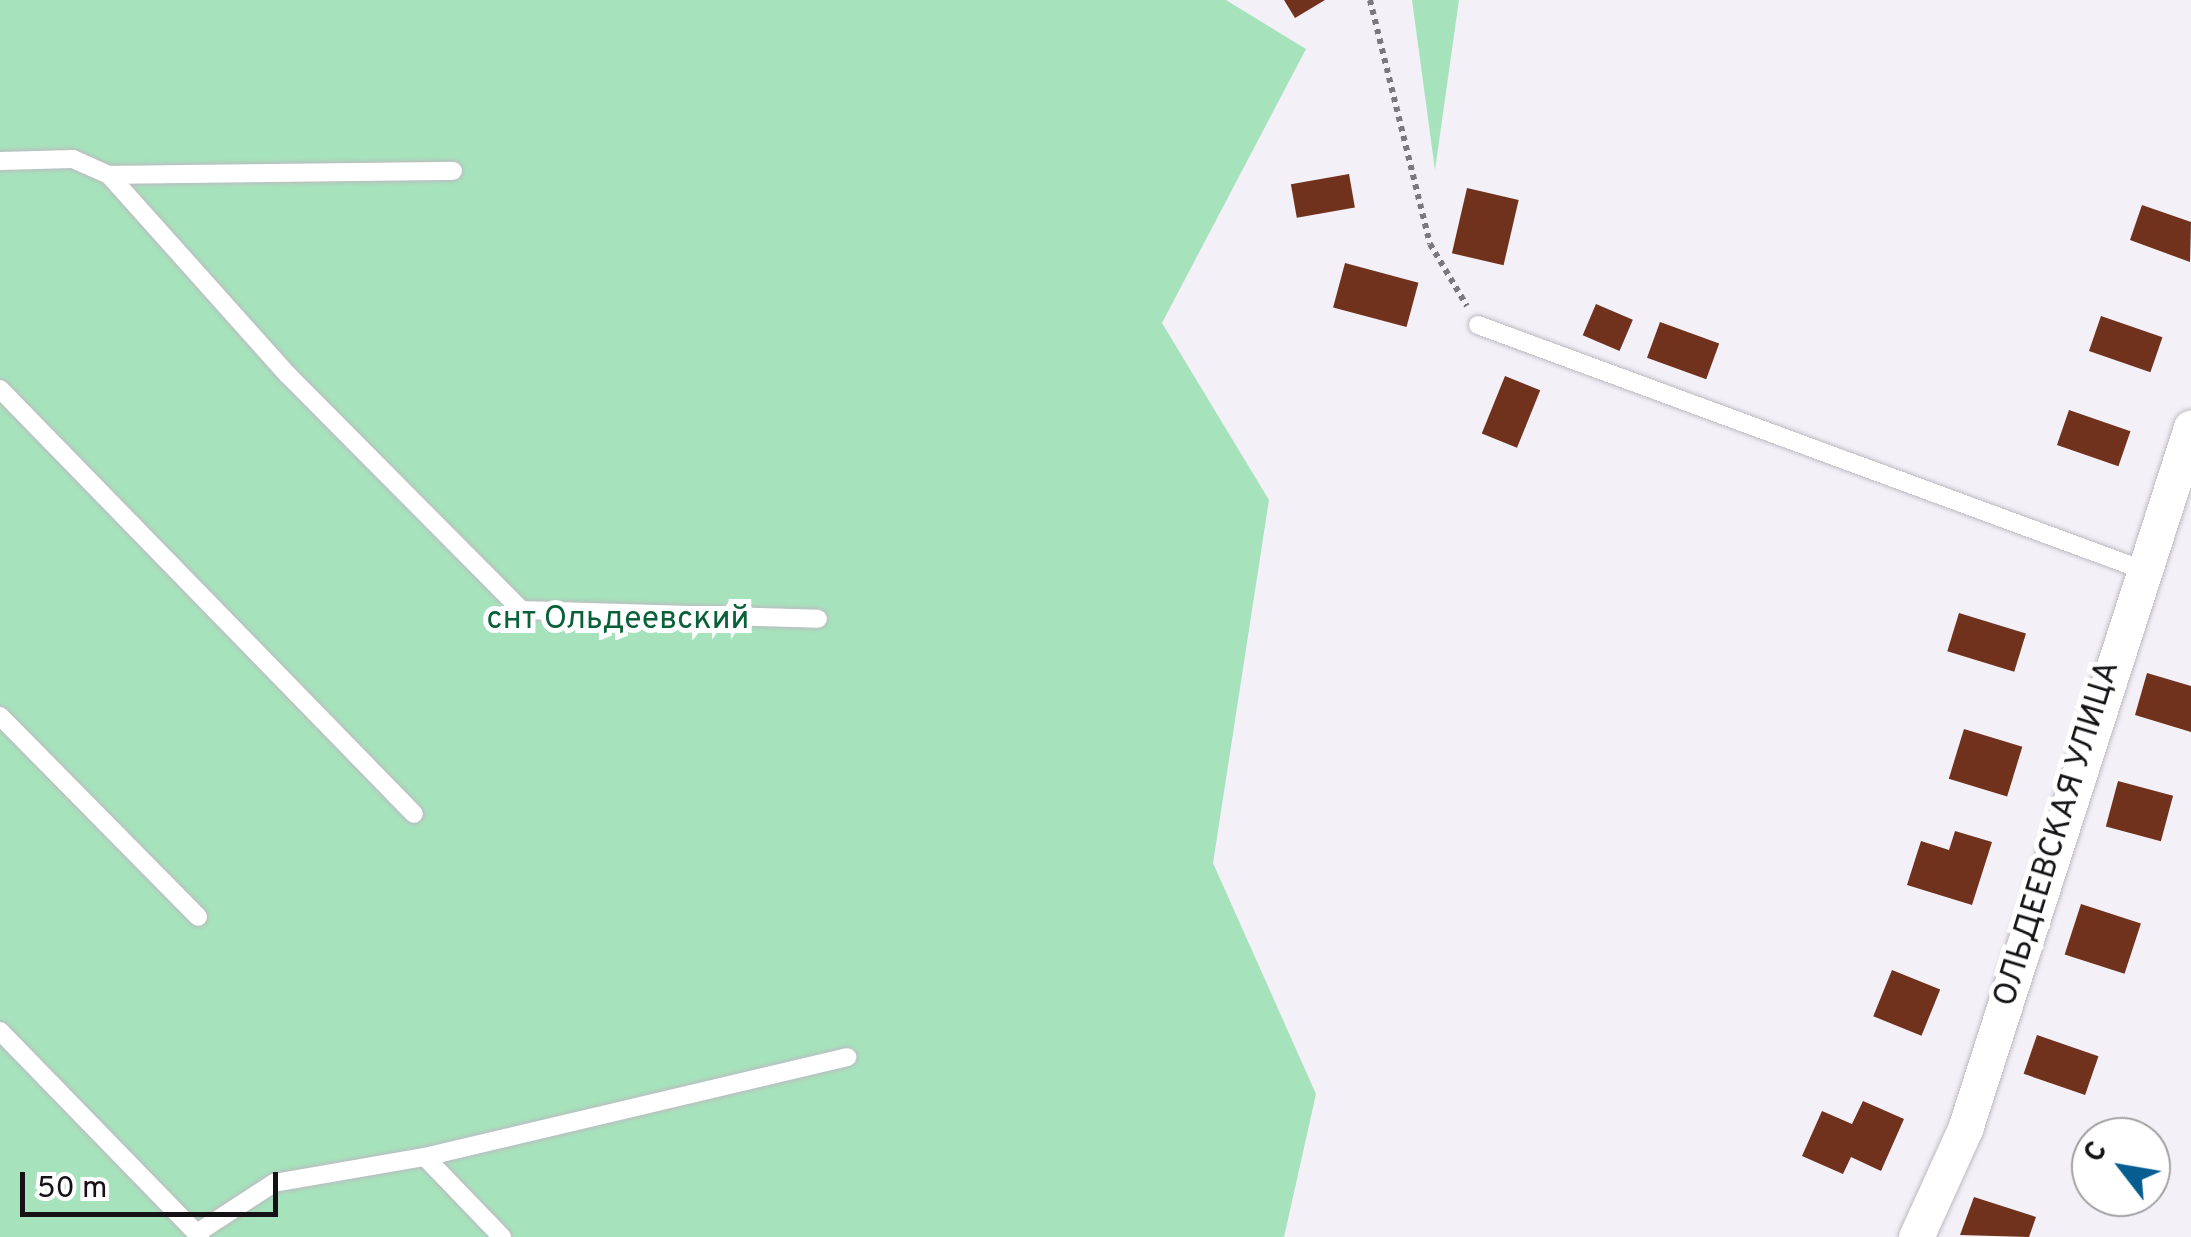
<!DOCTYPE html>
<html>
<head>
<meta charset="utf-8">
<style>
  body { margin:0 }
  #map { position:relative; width:2191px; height:1237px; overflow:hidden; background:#f3f0f7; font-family:Overpass,sans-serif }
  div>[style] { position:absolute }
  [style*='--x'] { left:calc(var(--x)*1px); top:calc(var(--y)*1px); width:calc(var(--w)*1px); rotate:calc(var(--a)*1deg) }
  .green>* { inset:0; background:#a6e3bc }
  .building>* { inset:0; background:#71321d; transform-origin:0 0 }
  .path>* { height:6px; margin-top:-3px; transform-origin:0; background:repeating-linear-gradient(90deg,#7b787d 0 5px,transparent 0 10px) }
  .roads { filter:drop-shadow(0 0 2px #bcb9c0) drop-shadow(0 0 2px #bcb9c0) }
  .lane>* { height:18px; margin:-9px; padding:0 9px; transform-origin:9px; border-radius:9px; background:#fff }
  .street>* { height:35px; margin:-17.5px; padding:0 17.5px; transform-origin:17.5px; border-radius:17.5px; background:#fff }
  span { translate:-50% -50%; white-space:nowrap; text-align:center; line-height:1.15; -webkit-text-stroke:10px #fff; paint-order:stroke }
  .park-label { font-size:32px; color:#0a6039 }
  .street-label { font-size:32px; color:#141215 }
  .north { position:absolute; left:2071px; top:1117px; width:100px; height:100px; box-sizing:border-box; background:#fff; border:2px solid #a1a0a1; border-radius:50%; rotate:301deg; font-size:28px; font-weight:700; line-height:40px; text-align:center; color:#141215 }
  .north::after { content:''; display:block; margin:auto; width:35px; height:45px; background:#065d8f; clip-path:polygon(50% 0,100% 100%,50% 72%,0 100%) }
  .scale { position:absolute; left:20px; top:1172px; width:258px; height:45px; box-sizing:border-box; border:5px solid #141215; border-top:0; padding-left:12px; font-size:30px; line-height:35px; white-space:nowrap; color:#141215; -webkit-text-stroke:8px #fff; paint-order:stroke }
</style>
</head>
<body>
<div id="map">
  <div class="green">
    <i style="clip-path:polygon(0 0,1226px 0,1306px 49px,1162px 323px,1269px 500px,1213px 863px,1316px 1094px,1284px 1237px,0 1237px)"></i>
    <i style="clip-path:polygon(1412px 0,1459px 0,1435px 170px)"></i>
  </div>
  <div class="building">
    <i style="clip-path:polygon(1284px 0,1325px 0,1295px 18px)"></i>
    <i style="left:1349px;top:174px;width:34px;height:59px;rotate:80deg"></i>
    <i style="left:1467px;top:188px;width:53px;height:67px;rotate:13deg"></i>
    <i style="clip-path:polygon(2142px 205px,2191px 222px,2190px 262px,2130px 240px)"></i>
    <i style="left:1345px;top:263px;width:76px;height:46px;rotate:15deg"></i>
    <i style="left:1596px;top:304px;width:40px;height:34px;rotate:23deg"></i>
    <i style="left:2101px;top:316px;width:65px;height:37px;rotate:19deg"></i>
    <i style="left:1660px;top:322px;width:63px;height:38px;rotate:20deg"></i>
    <i style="left:1505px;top:376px;width:38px;height:62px;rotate:22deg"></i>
    <i style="left:2069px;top:410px;width:65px;height:37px;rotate:19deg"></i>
    <i style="left:1959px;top:613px;width:70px;height:40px;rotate:17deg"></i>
    <i style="clip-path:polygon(2147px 673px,2191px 686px,2191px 732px,2135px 715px)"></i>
    <i style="left:1964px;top:729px;width:61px;height:52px;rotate:17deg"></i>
    <i style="left:2118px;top:781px;width:57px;height:47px;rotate:15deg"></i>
    <i style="clip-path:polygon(1955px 831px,1992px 842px,1972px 905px,1907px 885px,1921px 841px,1949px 850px)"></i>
    <i style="left:2081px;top:904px;width:63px;height:53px;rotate:18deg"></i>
    <i style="left:1892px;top:970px;width:52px;height:50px;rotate:22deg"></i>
    <i style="left:2037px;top:1035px;width:65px;height:41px;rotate:19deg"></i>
    <i style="clip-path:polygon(1863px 1101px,1904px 1119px,1881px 1171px,1851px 1157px,1843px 1174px,1802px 1156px,1822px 1111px,1852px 1124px)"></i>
    <i style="clip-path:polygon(1974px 1197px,2036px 1217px,2029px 1237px,1960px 1235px)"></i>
  </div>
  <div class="path">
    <i style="--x:1370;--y:0;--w:251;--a:76.2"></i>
    <i style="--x:1430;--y:244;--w:72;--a:59.2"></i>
  </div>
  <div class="roads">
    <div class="lane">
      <i style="--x:0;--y:161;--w:73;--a:-1.6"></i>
      <i style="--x:73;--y:159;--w:39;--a:24"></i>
      <i style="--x:109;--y:175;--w:268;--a:48.2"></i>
      <i style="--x:288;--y:375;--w:331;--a:45.2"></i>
      <i style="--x:521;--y:610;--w:297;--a:1.7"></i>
      <i style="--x:109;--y:175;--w:344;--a:-0.7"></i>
      <i style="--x:1478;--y:325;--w:709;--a:20.22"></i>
      <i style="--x:0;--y:389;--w:593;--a:45.75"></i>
      <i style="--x:0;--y:716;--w:282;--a:45.4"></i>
      <i style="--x:0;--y:1031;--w:287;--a:45.8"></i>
      <i style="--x:425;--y:1157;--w:434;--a:-13.3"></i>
      <i style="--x:197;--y:1233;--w:92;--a:-33"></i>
      <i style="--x:274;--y:1183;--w:153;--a:-9.8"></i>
      <i style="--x:425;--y:1157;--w:111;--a:46.1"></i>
    </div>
    <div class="street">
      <i style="--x:1916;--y:1237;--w:119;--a:-65.6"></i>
      <i style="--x:1965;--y:1129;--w:737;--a:-72.15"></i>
    </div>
  </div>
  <div class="park-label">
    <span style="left:618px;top:620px">снт Ольдеевский</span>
  </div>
  <div class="street-label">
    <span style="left:2058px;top:834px;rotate:-73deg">ОЛЬДЕЕВСКАЯ УЛИЦА</span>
  </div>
  <div class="north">С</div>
  <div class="scale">50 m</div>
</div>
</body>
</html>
